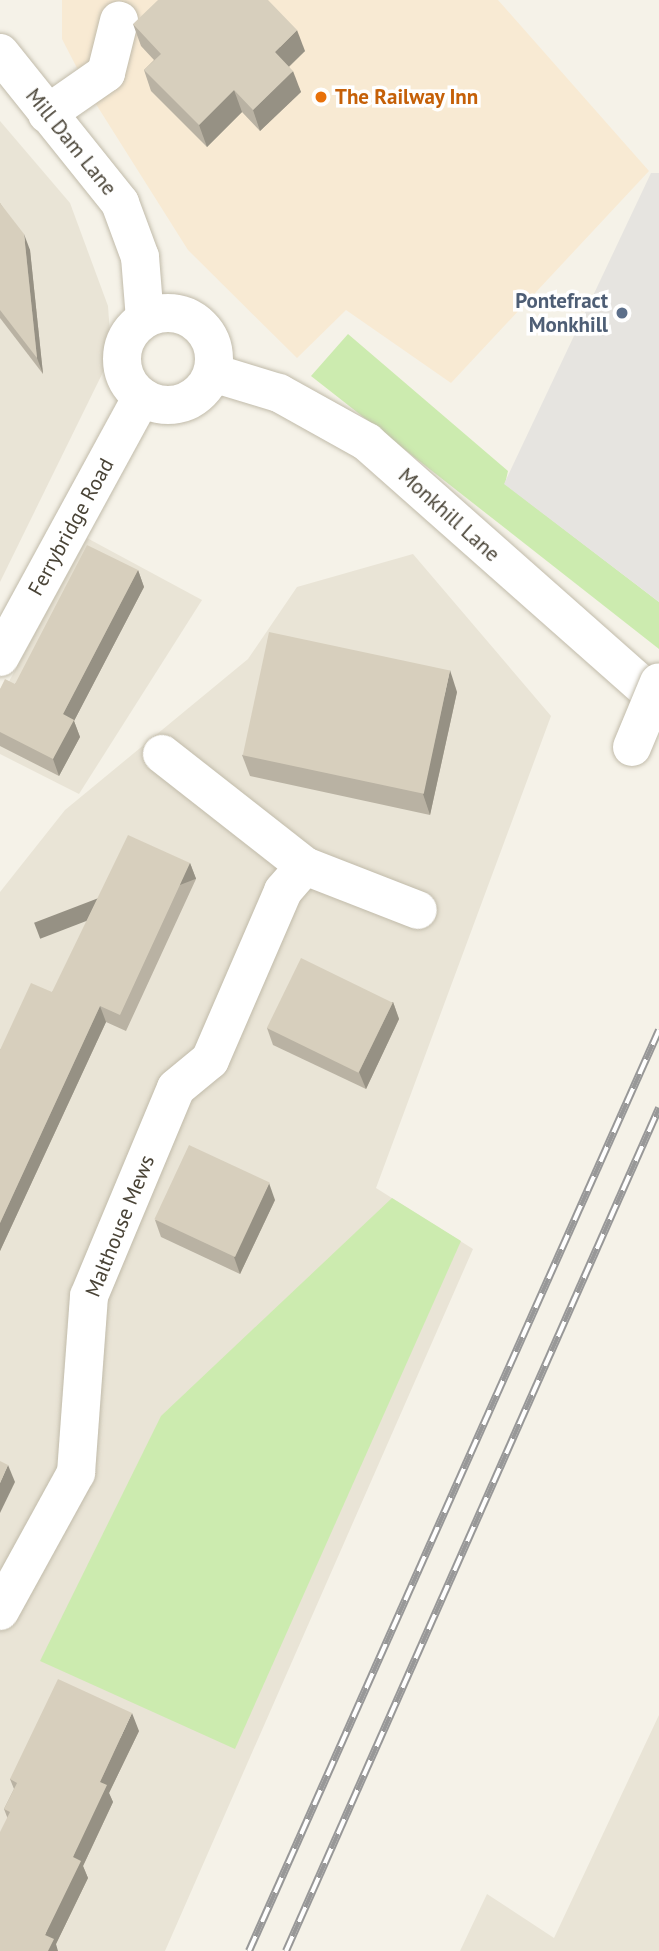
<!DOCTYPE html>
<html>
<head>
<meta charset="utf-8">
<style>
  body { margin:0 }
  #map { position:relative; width:659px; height:1951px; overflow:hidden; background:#f5f2e8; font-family:"PT Sans",sans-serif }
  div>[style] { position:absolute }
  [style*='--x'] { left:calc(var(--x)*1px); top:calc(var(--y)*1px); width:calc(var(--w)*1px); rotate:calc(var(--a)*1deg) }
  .residential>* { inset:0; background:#e9e4d6 }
  .commercial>* { inset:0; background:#f8ead3 }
  .green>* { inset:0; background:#ccebaf }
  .parking>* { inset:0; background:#e6e4e0 }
  .roads { filter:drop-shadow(0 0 2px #c1bbaa) drop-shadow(0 0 2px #c1bbaa) }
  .minor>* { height:38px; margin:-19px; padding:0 19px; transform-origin:19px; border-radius:19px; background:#fff }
  .minor>.ring { margin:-19px; padding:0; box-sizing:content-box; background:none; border:38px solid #fff; border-radius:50% }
  .rail>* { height:8px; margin-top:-4px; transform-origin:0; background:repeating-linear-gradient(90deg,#fff 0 16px,#989898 0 32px); box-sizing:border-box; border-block:2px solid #989898 }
  .bridges { filter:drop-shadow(0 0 2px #c1bbaa) drop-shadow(0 0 2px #c1bbaa) }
  .minor-bridge>* { height:38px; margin:-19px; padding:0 19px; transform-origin:19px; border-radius:19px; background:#fff }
  .wall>* { inset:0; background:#b9b2a3 }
  .shaded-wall>* { inset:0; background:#969184; transform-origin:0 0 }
  .building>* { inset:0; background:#d7cfbd; transform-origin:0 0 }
  .dots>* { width:19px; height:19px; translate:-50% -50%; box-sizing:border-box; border:4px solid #fff; border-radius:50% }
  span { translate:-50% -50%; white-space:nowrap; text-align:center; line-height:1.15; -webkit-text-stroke:7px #fff; paint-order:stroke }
  .food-label { font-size:21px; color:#c56008; font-weight:700 }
  .left { translate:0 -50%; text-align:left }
  .street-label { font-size:21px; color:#494336 }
  .service-label { font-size:21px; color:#4e5e75; font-weight:700 }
  .right { translate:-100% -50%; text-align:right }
</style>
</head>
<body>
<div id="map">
  <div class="residential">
    <i style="clip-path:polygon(0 121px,70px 203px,108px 306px,110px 334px,107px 364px,0 582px)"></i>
    <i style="clip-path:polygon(87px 538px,202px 600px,79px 794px,0 754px,0 698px)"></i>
    <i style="clip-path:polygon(413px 554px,551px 716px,376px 1188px,473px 1249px,165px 1951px,0 1951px,0 892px,65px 810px,248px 659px,297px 587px)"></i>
    <i style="clip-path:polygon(659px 1715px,659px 1951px,460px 1951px,487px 1894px,554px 1938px)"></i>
  </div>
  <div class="commercial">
    <i style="clip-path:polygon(62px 0,498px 0,649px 171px,451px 383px,346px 310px,297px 358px,188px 250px,94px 101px,62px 39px)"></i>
  </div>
  <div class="green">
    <i style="clip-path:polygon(348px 334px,508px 471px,505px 484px,659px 602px,659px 649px,311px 376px)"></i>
    <i style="clip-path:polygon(392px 1198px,461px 1241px,235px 1749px,40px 1661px,161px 1416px)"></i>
  </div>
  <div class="parking">
    <i style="clip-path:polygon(651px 173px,659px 173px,659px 602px,504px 484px)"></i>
  </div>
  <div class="roads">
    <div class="minor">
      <i style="--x:0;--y:53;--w:192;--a:51.3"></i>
      <i style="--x:120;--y:203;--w:58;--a:69.7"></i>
      <i style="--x:140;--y:257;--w:62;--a:85.4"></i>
      <i style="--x:47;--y:114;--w:72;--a:-34.8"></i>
      <i style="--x:106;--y:73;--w:54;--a:-76"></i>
      <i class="ring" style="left:122px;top:313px;width:54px;height:54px"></i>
      <i style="--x:213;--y:373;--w:69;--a:16.9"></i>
      <i style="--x:279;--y:393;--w:101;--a:29.1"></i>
      <i style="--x:367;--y:442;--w:390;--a:41.5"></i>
      <i style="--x:0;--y:657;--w:296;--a:-61.4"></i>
      <i style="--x:162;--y:754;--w:182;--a:38.1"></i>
      <i style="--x:305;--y:866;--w:121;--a:21.3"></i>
      <i style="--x:0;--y:1611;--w:158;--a:-61.2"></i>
      <i style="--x:76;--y:1473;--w:177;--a:-85.8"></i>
      <i style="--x:89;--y:1296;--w:225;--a:-67.3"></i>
      <i style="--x:176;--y:1088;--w:44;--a:-39.5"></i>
      <i style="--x:210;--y:1060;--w:184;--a:-66.6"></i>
      <i style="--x:283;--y:891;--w:33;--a:-49"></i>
    </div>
  </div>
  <div class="rail">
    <i style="--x:249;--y:1951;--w:1008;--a:-66"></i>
    <i style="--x:286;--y:1951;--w:922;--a:-66.13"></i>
  </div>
  <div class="bridges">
    <div class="minor-bridge">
      <i style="--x:632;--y:747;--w:70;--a:-67.4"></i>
    </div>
  </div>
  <div class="wall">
    <i style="clip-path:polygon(133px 24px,305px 51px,289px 67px,301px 92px,260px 131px,242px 112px,207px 147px,151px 91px,144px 70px,154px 60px,141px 46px)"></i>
    <i style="clip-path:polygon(0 203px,30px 250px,43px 374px,0 318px)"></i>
    <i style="clip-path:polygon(138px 570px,144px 587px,74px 721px,80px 737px,59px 776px,0 746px,0 689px,15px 684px)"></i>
    <i style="clip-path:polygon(457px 692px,430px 815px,250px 776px,242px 755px)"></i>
    <i style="clip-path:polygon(190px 863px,196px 879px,126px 1031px,106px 1022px,0 1251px,0 1050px,52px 992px)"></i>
    <i style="clip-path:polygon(393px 1002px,399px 1019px,366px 1089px,273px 1045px,267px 1028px)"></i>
    <i style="clip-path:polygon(275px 1200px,240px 1274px,161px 1237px,155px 1220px)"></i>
    <i style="clip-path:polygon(139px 1731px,109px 1793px,113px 1802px,83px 1866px,88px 1878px,56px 1944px,4px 1809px,14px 1789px,10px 1779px)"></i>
  </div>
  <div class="shaded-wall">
    <i style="clip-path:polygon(297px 30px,305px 51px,282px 73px,275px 52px)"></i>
    <i style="clip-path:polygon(293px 71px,301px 92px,260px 131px,253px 110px)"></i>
    <i style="clip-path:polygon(234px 90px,242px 112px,207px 147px,199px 125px)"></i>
    <i style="clip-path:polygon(24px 234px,30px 250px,43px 374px,37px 358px)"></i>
    <i style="clip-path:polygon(138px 570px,144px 587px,74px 721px,80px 737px,59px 776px,53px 759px,63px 714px)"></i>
    <i style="clip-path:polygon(450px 670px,457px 692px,430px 815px,423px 794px)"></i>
    <i style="left:190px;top:863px;width:17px;height:167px;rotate:69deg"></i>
    <i style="clip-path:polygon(393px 1002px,399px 1019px,366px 1089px,359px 1072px)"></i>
    <i style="clip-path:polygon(100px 1006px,106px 1022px,0 1251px,0 1223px)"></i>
    <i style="clip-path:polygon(269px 1183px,275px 1200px,240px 1274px,234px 1257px)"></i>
    <i style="clip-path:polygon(8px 1465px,15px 1482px,0 1513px,0 1483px)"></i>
    <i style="clip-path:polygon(132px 1713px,139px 1731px,109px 1793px,113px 1802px,83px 1866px,88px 1878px,56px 1944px,58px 1951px,48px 1951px,45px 1935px,100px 1782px)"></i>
  </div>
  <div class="building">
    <i style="clip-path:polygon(158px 0,268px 0,297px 30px,275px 52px,293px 71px,253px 110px,234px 90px,199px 125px,144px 70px,161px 54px,133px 24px)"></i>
    <i style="clip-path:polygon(0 203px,24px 234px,37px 358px,0 310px)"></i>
    <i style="clip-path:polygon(87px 545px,138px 570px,63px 714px,74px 720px,53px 759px,0 732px,0 689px,5px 679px,15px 684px)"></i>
    <i style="left:269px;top:632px;width:185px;height:126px;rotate:12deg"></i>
    <i style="clip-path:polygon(128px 835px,190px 863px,120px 1015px,100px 1006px,0 1223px,0 1050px,31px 983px,52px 992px)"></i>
    <i style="left:301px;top:958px;width:102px;height:78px;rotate:26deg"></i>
    <i style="left:189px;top:1145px;width:89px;height:82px;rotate:25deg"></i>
    <i style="clip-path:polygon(0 1461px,8px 1465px,0 1483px)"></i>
    <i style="clip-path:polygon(58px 1679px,132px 1713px,100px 1782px,107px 1785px,73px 1857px,81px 1861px,45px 1935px,54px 1939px,48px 1951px,0 1951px,0 1832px,10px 1812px,4px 1809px,17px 1783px,10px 1779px)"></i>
  </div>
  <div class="dots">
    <i style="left:321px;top:97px;background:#e8710a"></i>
    <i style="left:622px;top:313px;background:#5c6f8a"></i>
  </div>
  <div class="food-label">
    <span class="left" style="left:335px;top:97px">The Railway Inn</span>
  </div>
  <div class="street-label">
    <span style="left:71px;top:142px;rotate:51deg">Mill Dam Lane</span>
    <span style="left:449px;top:515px;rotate:42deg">Monkhill Lane</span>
    <span style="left:71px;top:527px;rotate:-61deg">Ferrybridge Road</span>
    <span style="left:120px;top:1226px;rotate:-68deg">Malthouse Mews</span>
  </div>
  <div class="service-label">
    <span class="right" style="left:608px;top:313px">Pontefract<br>Monkhill</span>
  </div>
</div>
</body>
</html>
